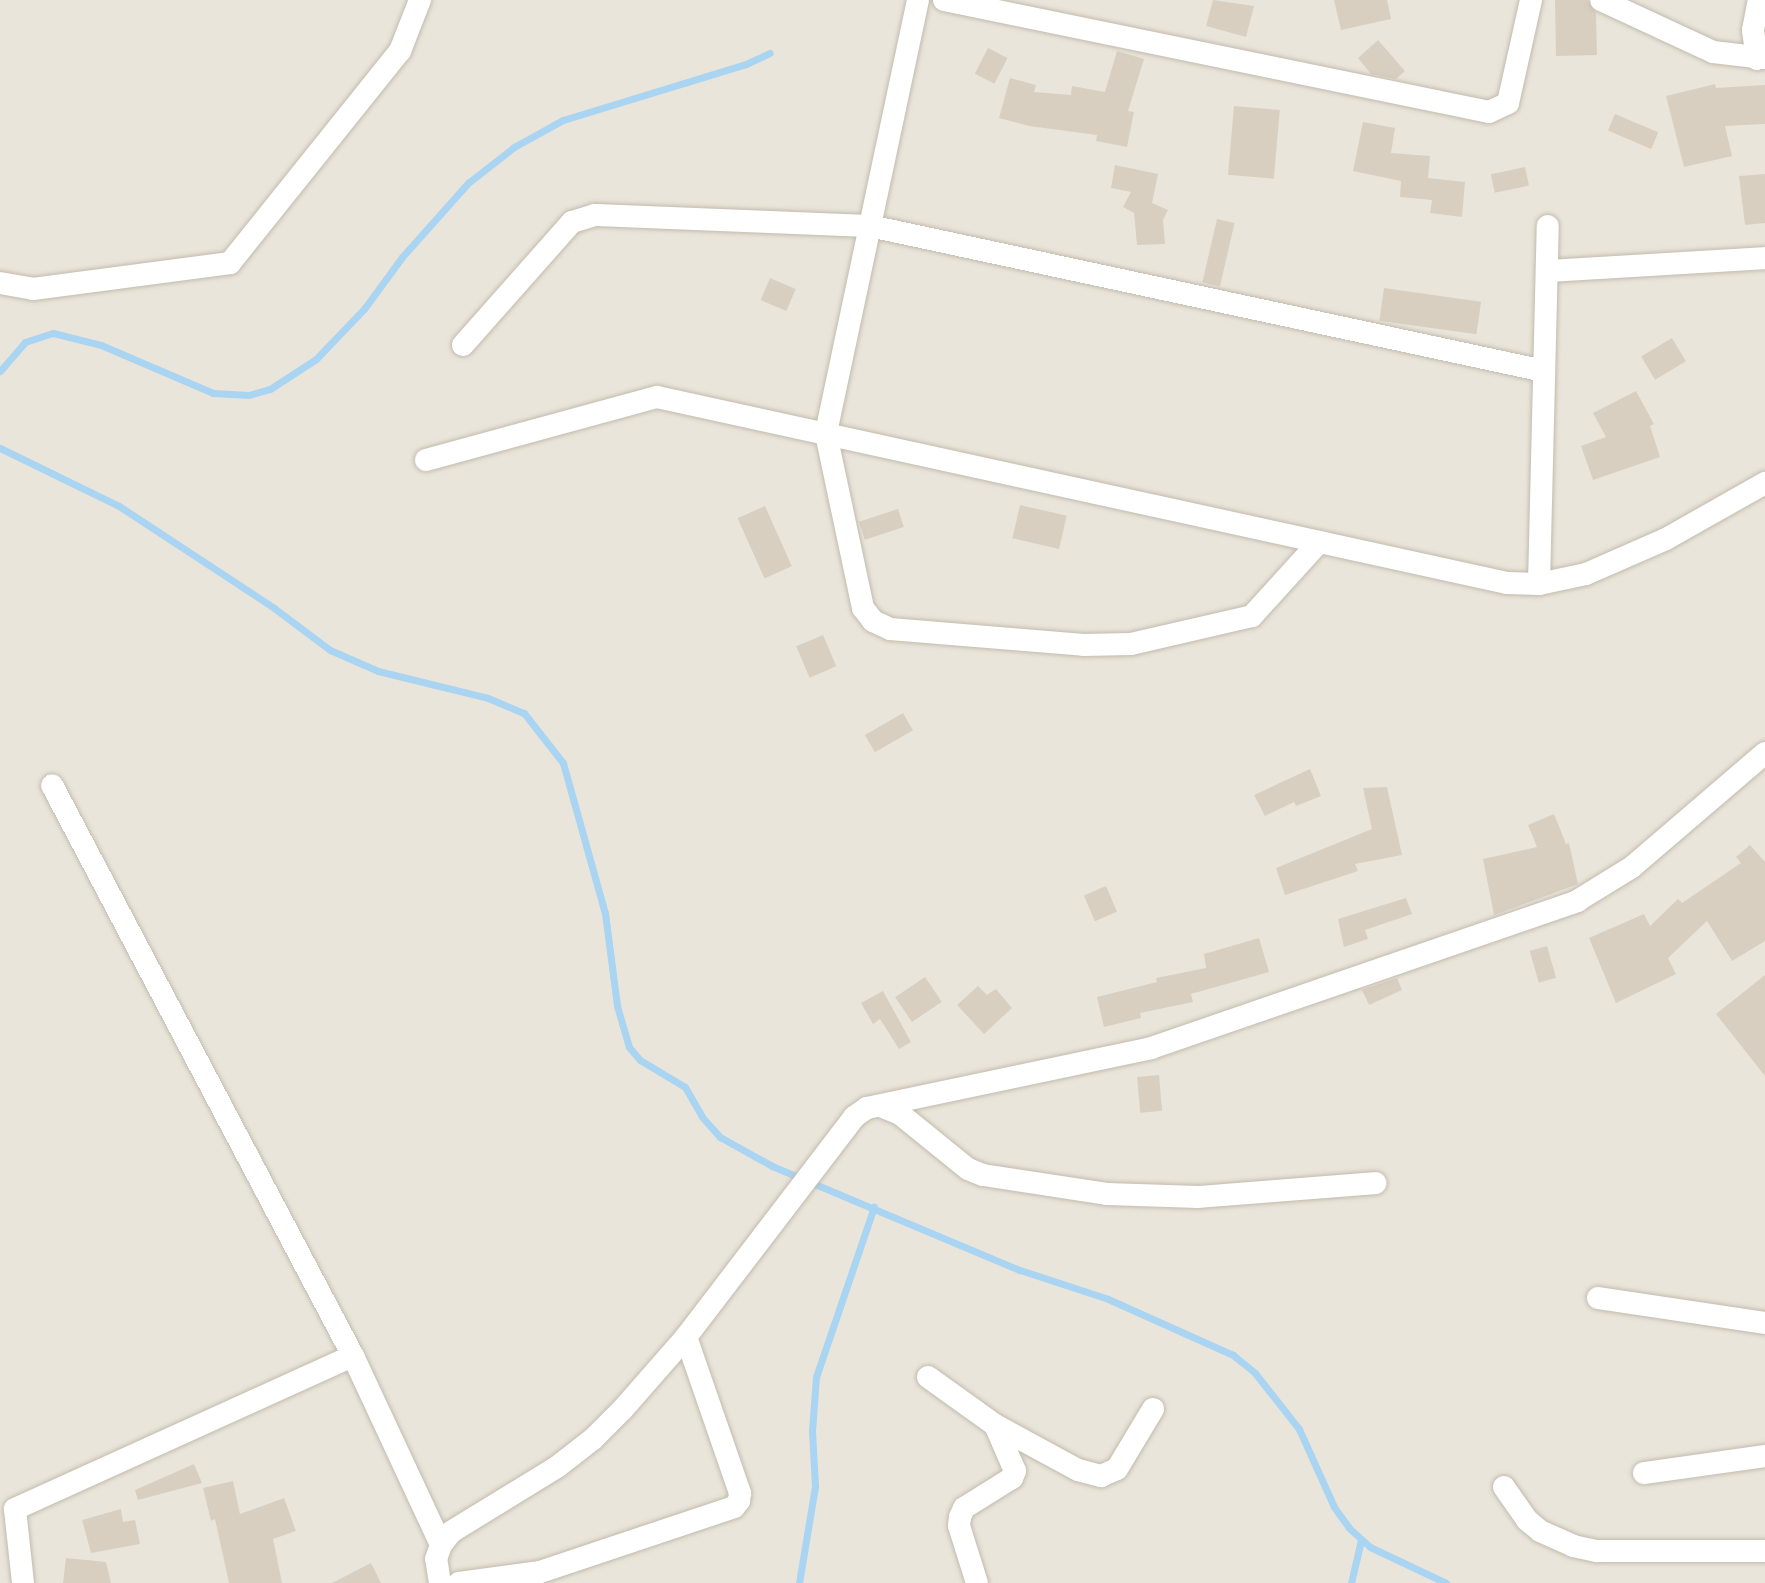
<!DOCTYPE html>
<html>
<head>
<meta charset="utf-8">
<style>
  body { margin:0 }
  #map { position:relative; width:1765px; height:1583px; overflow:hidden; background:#f6f3ec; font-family:Karla,sans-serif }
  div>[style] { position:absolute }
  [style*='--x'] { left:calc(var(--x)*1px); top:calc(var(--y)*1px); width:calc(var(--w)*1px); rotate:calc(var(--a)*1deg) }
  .residential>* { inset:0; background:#eae5da; transform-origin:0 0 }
  .stream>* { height:7px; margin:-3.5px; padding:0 3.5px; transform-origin:3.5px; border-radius:3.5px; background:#a9d4f2 }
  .building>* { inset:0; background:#d8cfc1; transform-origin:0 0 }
  .roads { filter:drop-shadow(0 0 2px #c2bbae) drop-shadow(0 0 2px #c2bbae) }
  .minor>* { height:22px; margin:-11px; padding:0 11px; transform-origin:11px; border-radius:11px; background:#fff }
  span { translate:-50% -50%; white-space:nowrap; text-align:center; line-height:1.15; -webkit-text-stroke:7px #fff; paint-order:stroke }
</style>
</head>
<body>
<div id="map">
  <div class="residential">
    <i style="left:0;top:0;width:1765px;height:1583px"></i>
  </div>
  <div class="stream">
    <i style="--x:0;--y:371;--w:38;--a:-49"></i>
    <i style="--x:25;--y:342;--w:29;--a:-18"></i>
    <i style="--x:53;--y:333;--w:49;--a:14"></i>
    <i style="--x:101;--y:345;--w:122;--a:23.2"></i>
    <i style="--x:213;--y:393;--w:36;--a:3"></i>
    <i style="--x:249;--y:395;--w:22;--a:-16"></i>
    <i style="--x:270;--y:389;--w:55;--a:-33.1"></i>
    <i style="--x:316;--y:359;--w:69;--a:-46.2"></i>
    <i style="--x:364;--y:309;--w:64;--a:-53.8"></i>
    <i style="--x:402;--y:257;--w:99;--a:-48.3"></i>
    <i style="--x:468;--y:183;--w:58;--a:-38"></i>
    <i style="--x:514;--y:147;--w:56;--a:-28.9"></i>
    <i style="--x:563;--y:120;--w:191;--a:-17"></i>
    <i style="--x:746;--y:64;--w:26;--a:-25"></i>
    <i style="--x:0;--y:448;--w:132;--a:26"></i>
    <i style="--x:119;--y:506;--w:186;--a:33.3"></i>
    <i style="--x:274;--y:608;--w:70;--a:36.9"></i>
    <i style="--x:330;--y:650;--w:52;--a:23.6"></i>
    <i style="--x:378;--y:671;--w:113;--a:13.8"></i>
    <i style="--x:488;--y:698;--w:39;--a:23"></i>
    <i style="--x:524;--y:713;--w:63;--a:52"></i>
    <i style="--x:563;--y:763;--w:156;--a:74.4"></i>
    <i style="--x:605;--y:913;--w:94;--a:82.6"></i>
    <i style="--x:617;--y:1006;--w:43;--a:73.7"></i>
    <i style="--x:629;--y:1047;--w:17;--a:50"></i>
    <i style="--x:640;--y:1060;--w:52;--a:31"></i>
    <i style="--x:685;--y:1087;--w:34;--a:60"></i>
    <i style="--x:702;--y:1117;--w:27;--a:48"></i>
    <i style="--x:720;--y:1137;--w:60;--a:29.1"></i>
    <i style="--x:772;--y:1166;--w:269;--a:22.8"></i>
    <i style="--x:1020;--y:1270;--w:93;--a:18.2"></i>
    <i style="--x:1108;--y:1299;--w:137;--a:24.1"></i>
    <i style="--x:1233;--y:1355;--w:28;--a:39"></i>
    <i style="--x:1255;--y:1373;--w:71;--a:51.8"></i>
    <i style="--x:1299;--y:1429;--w:85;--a:65.8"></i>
    <i style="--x:1334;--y:1507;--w:26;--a:54"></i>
    <i style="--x:1349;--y:1528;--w:28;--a:42"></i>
    <i style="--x:1370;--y:1547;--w:84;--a:25.3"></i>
    <i style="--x:799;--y:1583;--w:98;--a:-80.6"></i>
    <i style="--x:815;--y:1486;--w:55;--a:-93.1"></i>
    <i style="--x:812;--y:1431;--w:54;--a:-85.8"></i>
    <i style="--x:816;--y:1377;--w:180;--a:-71.2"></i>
    <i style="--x:1351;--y:1583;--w:44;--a:-76.9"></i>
  </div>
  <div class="building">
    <i style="clip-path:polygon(1213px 0,1254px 6px,1246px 37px,1206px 26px)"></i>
    <i style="clip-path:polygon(1334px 0,1387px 0,1391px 19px,1341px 30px)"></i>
    <i style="clip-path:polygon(1555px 0,1587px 0,1596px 13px,1597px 55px,1556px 56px)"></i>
    <i style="clip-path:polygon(1378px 40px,1405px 71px,1396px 79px,1371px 74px,1358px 58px)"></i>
    <i style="left:988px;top:48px;width:22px;height:29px;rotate:27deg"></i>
    <i style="clip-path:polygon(1117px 51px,1144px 59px,1128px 111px,1134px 112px,1127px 147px,1096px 141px,1097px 135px,1029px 126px,999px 118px,1010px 78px,1036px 85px,1034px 92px,1071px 95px,1072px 86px,1105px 92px)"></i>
    <i style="clip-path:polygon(1715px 84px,1716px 88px,1765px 85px,1765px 124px,1725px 126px,1732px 156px,1684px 167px,1666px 96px)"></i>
    <i style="left:1234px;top:106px;width:46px;height:69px;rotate:5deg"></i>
    <i style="left:1615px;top:114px;width:47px;height:18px;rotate:23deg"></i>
    <i style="clip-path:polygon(1363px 122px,1395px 128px,1391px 153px,1430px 156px,1428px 178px,1465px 182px,1462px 217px,1430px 213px,1432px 200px,1400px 197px,1401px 181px,1353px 171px)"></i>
    <i style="clip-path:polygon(1115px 165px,1158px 174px,1152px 203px,1168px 210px,1163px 220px,1165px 244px,1137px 245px,1134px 213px,1123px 207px,1131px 192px,1111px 188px)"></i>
    <i style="left:1525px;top:167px;width:19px;height:35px;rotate:78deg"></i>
    <i style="clip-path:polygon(1765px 174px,1765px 223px,1745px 225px,1739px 176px)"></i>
    <i style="left:1217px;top:219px;width:18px;height:65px;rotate:13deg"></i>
    <i style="left:770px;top:278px;width:28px;height:24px;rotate:23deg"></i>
    <i style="left:1384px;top:288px;width:98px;height:33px;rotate:8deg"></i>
    <i style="left:1672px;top:338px;width:27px;height:36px;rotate:59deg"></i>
    <i style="clip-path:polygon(1636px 391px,1654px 424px,1650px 426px,1660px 457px,1593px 480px,1581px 446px,1606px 437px,1593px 413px)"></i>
    <i style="left:1020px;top:505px;width:48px;height:34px;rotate:13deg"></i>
    <i style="left:765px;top:506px;width:66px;height:30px;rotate:66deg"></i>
    <i style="left:898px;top:509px;width:19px;height:41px;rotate:72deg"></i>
    <i style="left:823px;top:635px;width:34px;height:29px;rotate:67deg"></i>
    <i style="left:903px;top:713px;width:20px;height:44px;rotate:60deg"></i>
    <i style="clip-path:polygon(1310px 769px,1321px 796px,1296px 806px,1294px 802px,1265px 816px,1254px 795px)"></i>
    <i style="clip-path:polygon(1387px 787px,1402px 855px,1355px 864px,1358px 871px,1285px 895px,1276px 868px,1372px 829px,1363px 788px)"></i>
    <i style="clip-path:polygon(1554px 814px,1566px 844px,1569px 843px,1578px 884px,1494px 915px,1483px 859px,1537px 847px,1528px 825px)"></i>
    <i style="clip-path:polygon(1750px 845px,1765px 862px,1765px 941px,1732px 961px,1707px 921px,1668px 958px,1676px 974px,1616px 1003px,1589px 938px,1644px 914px,1650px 926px,1678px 899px,1682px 903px,1741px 863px,1736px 857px)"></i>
    <i style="left:1106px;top:886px;width:28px;height:24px;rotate:67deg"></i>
    <i style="clip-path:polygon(1406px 898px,1412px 914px,1365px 930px,1368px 939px,1344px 947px,1338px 919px)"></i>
    <i style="clip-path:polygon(1259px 938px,1269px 972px,1191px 994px,1193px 1002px,1140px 1013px,1141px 1018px,1104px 1027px,1097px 997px,1157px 982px,1156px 978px,1206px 968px,1204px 954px)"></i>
    <i style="left:1547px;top:946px;width:33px;height:18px;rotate:74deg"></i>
    <i style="clip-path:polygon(1765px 975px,1765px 1076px,1716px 1014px)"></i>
    <i style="left:925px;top:977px;width:30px;height:36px;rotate:56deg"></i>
    <i style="clip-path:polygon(1397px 978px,1402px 990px,1369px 1005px,1362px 990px)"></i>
    <i style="clip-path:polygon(978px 986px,987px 995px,996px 989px,1012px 1008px,984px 1034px,957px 1005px)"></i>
    <i style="clip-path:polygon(883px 991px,911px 1042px,899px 1049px,880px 1019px,873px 1024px,861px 1003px)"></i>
    <i style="left:1159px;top:1075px;width:36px;height:22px;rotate:85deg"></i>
    <i style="clip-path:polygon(194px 1464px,202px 1483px,138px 1500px,135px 1490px)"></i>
    <i style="clip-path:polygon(233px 1481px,240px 1514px,284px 1498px,296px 1531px,273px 1539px,282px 1583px,229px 1583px,215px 1519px,211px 1521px,203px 1488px)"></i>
    <i style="clip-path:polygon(121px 1509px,123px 1522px,135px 1520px,140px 1544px,91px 1553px,82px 1520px)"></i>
    <i style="clip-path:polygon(66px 1558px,106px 1562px,111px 1583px,63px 1583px)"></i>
    <i style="clip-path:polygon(371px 1563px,381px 1583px,332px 1583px)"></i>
  </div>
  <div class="roads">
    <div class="minor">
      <i style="--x:918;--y:0;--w:444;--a:102"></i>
      <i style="--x:826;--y:434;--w:178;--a:78"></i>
      <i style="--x:863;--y:608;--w:16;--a:52"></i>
      <i style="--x:873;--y:621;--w:19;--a:25"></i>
      <i style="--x:890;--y:629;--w:194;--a:4.7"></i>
      <i style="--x:1083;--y:645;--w:48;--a:-1.2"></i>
      <i style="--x:1131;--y:644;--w:124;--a:-13"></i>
      <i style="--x:1252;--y:616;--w:100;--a:-47.8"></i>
      <i style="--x:944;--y:0;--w:556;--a:11.61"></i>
      <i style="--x:1489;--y:112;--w:21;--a:-25"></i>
      <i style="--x:1508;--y:103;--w:106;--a:-77.4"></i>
      <i style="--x:1601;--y:0;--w:123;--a:24.9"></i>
      <i style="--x:1713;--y:52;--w:52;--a:6.6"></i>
      <i style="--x:1757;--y:59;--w:29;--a:-98"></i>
      <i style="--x:1753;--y:30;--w:31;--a:-79"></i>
      <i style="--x:1547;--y:271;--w:218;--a:-3.4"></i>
      <i style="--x:0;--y:283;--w:34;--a:10"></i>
      <i style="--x:33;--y:289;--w:199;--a:-7.5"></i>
      <i style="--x:230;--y:263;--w:272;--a:-51.3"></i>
      <i style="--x:400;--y:51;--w:55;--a:-68.6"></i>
      <i style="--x:463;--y:345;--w:164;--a:-48.5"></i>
      <i style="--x:572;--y:222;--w:24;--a:-17"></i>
      <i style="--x:595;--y:215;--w:275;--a:2.3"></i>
      <i style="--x:870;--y:226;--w:689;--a:12.14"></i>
      <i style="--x:426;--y:460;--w:239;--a:-15.3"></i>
      <i style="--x:657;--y:397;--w:870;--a:12.34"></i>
      <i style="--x:1507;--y:583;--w:32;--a:2"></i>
      <i style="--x:1539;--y:584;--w:48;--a:-12"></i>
      <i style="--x:1586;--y:574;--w:87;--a:-23.6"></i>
      <i style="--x:1666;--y:539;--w:114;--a:-29.5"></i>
      <i style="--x:1539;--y:584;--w:358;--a:-88.6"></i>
      <i style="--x:883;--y:1107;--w:18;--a:22"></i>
      <i style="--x:900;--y:1114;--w:87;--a:39"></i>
      <i style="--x:968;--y:1169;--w:16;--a:22"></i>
      <i style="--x:983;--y:1175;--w:125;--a:8.7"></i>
      <i style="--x:1107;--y:1194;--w:91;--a:1.9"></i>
      <i style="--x:1198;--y:1197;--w:178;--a:-4.5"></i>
      <i style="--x:1598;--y:1298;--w:169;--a:8.5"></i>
      <i style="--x:353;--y:1356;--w:208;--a:65"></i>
      <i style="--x:928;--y:1377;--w:82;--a:35.6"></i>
      <i style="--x:995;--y:1425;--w:94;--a:28.5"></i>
      <i style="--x:1078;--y:1470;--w:24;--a:15"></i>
      <i style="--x:1101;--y:1476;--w:17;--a:-24"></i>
      <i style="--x:1117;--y:1469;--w:70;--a:-59"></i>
      <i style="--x:1644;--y:1473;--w:122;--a:-8"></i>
      <i style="--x:1504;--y:1487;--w:40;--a:55.1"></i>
      <i style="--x:1527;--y:1520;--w:17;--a:40"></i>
      <i style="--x:1540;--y:1531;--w:36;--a:24"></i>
      <i style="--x:1573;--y:1546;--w:25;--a:12"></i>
      <i style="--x:1597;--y:1551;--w:168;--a:0"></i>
      <i style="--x:23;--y:1583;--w:74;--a:-96.2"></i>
      <i style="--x:15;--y:1509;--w:371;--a:-24.4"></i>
      <i style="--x:353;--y:1356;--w:645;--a:-117.8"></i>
      <i style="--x:440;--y:1583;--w:24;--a:-99"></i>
      <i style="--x:436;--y:1559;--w:15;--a:-70"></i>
      <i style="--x:441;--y:1545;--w:16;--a:-52"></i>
      <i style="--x:451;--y:1532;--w:124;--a:-31.5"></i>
      <i style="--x:557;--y:1467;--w:46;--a:-37.9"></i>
      <i style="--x:593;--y:1439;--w:42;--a:-45"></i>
      <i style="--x:623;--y:1409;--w:96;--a:-48.8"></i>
      <i style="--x:686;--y:1337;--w:277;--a:-52.6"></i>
      <i style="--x:854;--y:1117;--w:16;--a:-35"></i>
      <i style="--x:867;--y:1108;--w:290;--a:-11.9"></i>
      <i style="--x:1151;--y:1048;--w:451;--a:-19"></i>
      <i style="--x:1577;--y:901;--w:65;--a:-31.7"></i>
      <i style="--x:1632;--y:867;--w:175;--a:-40.6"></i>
      <i style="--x:459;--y:1583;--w:82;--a:-7.7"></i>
      <i style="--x:540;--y:1572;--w:205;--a:-18.5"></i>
      <i style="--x:734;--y:1507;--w:8;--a:-50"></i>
      <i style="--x:739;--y:1501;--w:8;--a:-83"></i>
      <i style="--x:740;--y:1493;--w:165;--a:-109.1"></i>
      <i style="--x:977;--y:1583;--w:60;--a:-107.5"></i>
      <i style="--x:959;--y:1526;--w:9;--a:-84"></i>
      <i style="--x:960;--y:1517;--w:10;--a:-66"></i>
      <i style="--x:964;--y:1508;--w:57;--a:-32"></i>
      <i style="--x:1012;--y:1478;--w:8;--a:-67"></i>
      <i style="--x:1015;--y:1471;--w:50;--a:-113.5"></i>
    </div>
  </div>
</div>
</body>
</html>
